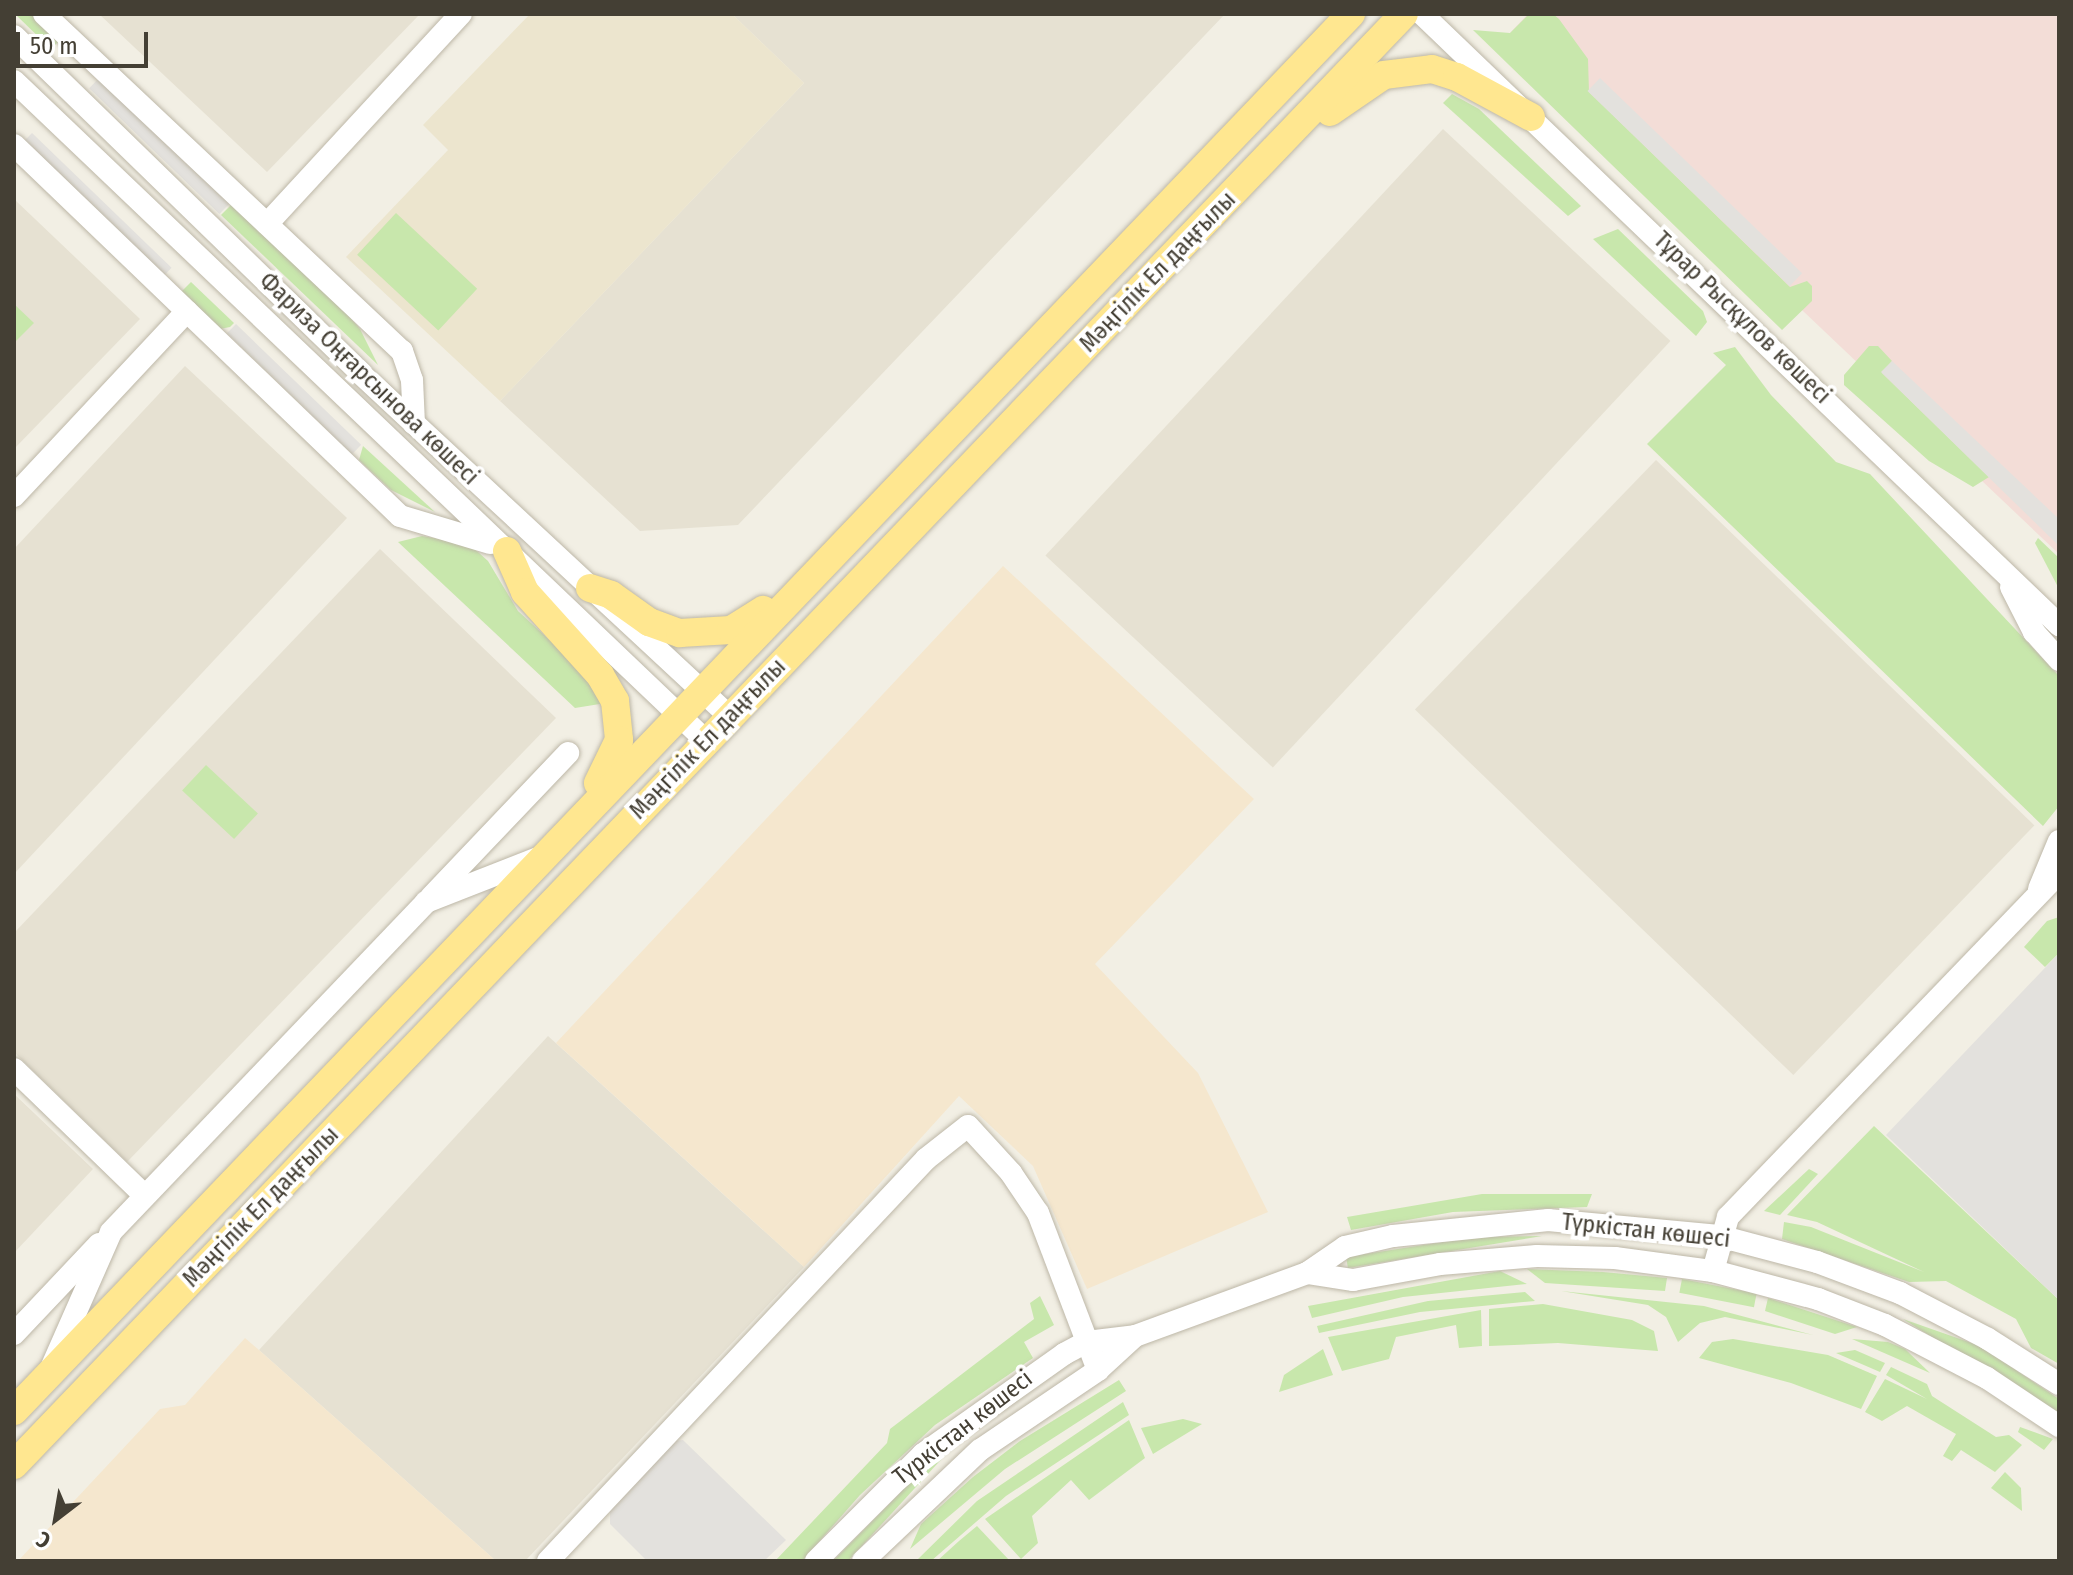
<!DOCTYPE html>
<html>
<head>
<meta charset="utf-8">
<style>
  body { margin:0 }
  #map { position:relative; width:2073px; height:1575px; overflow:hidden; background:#f2efe4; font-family:"Fira Sans Condensed",sans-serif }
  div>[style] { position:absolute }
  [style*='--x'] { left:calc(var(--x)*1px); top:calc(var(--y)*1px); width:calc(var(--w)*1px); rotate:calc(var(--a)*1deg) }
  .residential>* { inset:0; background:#e6e1d2; transform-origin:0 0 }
  .commercial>* { inset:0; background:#f5e7ce }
  .education>* { inset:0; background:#ece5ce }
  .medical>* { inset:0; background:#f3ddd7 }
  .green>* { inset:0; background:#c8e7ac; transform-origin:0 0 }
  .parking>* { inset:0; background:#e3e1dd; transform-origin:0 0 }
  .roads { filter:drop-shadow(0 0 2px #bdb7a7) drop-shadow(0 0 2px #bdb7a7) }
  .minor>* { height:22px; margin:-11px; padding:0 11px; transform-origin:11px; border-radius:11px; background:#fff }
  .major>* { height:28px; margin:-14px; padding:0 14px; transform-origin:14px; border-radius:14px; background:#ffe790 }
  span { translate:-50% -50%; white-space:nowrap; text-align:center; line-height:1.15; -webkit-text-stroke:8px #fff; paint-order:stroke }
  .street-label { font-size:24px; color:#443f34 }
  .frame { position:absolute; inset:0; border:16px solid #443f34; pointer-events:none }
  .north { position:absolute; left:16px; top:1479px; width:80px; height:80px; -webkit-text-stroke:6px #fff; paint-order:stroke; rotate:211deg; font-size:22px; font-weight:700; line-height:32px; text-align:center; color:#443f34 }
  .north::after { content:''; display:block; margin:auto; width:28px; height:36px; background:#443f34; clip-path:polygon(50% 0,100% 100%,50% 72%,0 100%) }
  .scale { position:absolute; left:16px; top:32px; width:132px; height:36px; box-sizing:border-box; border:4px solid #443f34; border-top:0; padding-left:10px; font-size:24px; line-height:28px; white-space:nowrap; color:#443f34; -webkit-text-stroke:6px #fff; paint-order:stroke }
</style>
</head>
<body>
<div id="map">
  <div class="residential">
    <i style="clip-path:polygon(99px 14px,420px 14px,267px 172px)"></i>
    <i style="clip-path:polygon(732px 14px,1225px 14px,738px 525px,640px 531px,500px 401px,804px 83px)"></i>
    <i style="left:1443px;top:129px;width:311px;height:583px;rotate:43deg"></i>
    <i style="clip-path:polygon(14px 199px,140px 319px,14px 449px)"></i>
    <i style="clip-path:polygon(185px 366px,347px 518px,14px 874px,14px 549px)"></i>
    <i style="left:1656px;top:460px;width:526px;height:347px;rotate:44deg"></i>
    <i style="clip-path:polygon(380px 549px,556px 718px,127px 1162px,14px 1052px,14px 933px)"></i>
    <i style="clip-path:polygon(548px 1036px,804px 1267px,525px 1561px,496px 1561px,259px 1350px)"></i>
    <i style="clip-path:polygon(14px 1094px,93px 1169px,14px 1253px)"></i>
  </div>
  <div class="commercial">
    <i style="clip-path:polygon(1003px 566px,1254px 799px,1095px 964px,1198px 1073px,1268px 1212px,1087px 1289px,1033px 1166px,959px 1096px,804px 1267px,556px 1043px)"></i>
    <i style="clip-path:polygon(245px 1338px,259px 1350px,496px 1561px,18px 1561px,160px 1409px,185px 1405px)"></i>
  </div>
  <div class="education">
    <i style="clip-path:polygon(530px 14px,732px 14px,804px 83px,500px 401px,346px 257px,448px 150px,423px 125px)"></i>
  </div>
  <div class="medical">
    <i style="clip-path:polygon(1528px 14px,2059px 14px,2059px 554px,1510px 33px)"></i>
  </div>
  <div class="green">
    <i style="clip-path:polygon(15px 14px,36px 14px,61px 39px,51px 49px)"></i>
    <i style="clip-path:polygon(1529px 14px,1553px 14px,1559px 19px,1588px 59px,1589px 92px,1790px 287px,1807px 281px,1812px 286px,1812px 301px,1782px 330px,1473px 30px,1510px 33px)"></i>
    <i style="clip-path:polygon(1452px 94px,1479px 109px,1581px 206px,1568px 216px,1443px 103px)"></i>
    <i style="clip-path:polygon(232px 204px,342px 308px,360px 329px,378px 365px,221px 215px)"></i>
    <i style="left:396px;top:213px;width:111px;height:57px;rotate:43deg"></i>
    <i style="clip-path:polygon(1618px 229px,1703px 311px,1707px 322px,1696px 336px,1593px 239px)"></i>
    <i style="clip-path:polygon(191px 282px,234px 323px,230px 327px,220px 329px,181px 292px)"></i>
    <i style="clip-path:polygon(14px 304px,34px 323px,14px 343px)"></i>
    <i style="clip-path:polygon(1869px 346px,1878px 346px,1892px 361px,1882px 373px,1989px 477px,1973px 487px,1929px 461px,1844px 385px,1844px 375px)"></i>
    <i style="clip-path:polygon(1735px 347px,1771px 395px,1836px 462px,1870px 474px,2059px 676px,2059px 806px,2043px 826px,1647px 444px,1726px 365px,1713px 353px)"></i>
    <i style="clip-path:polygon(363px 446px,435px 512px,391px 490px,359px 460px)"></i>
    <i style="clip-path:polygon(422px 536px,469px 544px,488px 561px,518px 611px,583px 671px,606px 703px,575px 708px,398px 542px)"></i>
    <i style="clip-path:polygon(2038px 538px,2059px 558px,2059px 589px,2035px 543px)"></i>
    <i style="left:206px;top:765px;width:71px;height:35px;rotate:43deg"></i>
    <i style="clip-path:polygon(2059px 917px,2059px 953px,2045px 967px,2024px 947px,2047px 921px)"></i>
    <i style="clip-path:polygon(1874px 1126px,2059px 1300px,2059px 1364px,2031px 1348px,2016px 1319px,1946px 1281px,1909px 1282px,1782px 1239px,1784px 1222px,1811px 1227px,1924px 1272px,1817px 1222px,1787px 1215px)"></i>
    <i style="clip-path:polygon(1809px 1169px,1818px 1174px,1780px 1215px,1764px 1211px)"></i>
    <i style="clip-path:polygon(1482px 1194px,1592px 1194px,1587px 1207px,1453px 1212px,1351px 1230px,1347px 1217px)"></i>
    <i style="clip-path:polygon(1542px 1236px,1348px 1268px,1346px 1257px,1475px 1237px)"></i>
    <i style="clip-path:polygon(1527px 1269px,1603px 1272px,1667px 1278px,1665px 1291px,1545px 1283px)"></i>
    <i style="clip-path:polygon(1500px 1271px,1527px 1284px,1403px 1297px,1312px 1318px,1308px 1306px)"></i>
    <i style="left:1682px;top:1279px;width:76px;height:14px;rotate:11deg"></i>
    <i style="clip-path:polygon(1561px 1291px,1704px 1306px,1813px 1335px,1725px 1317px,1700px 1323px,1678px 1342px,1666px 1317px,1648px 1305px)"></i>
    <i style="clip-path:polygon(1525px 1292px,1535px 1301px,1420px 1312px,1319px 1333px,1317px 1326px,1428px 1301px)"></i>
    <i style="clip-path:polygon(1040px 1296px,1054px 1325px,1024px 1342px,1033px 1358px,935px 1425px,860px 1495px,802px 1561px,775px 1561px,887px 1443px,890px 1429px,1034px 1319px,1030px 1303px)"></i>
    <i style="clip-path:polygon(1768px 1298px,1857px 1327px,1835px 1334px,1765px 1311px)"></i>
    <i style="clip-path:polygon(1543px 1304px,1632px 1320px,1654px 1331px,1658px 1351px,1558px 1343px,1489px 1346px,1489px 1309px)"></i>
    <i style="clip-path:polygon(1481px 1310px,1482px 1346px,1459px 1348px,1456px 1325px,1396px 1337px,1389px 1359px,1342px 1371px,1328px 1337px)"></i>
    <i style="clip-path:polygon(1903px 1319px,1980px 1346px,2059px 1399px,2059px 1416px)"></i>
    <i style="clip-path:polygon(1733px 1339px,1828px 1355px,1877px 1376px,1861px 1409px,1791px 1383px,1699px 1358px,1712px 1342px)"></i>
    <i style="clip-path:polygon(1852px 1339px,1888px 1342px,1905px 1349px,1930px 1373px)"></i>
    <i style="clip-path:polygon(1323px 1349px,1333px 1375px,1279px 1392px,1284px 1375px)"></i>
    <i style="clip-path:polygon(1855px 1350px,1885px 1363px,1880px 1372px,1836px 1353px)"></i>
    <i style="clip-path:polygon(1891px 1367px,1927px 1384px,1932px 1396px,1996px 1437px,2009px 1435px,2022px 1445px,1995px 1472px,1961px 1450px,1952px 1461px,1943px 1456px,1956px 1434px,1907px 1406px,1882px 1421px,1865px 1412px,1885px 1379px,1927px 1399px,1886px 1375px)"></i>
    <i style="clip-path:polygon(1119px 1380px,1126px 1391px,1005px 1469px,910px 1549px,921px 1524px,973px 1477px,1020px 1441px)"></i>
    <i style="clip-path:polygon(1123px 1402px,1129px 1415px,1006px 1496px,931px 1561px,916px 1561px,977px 1501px)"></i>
    <i style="clip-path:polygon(1183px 1419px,1202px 1424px,1153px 1454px,1141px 1428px)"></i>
    <i style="clip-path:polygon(1129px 1420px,1145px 1458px,1089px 1500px,1071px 1480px,1032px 1516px,1038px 1543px,1021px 1559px,985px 1519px)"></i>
    <i style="clip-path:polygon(2020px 1427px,2053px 1439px,2044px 1450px,2018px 1432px)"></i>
    <i style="clip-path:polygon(948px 1452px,848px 1561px,833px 1561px,910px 1483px)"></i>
    <i style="clip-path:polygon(2005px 1472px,2021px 1488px,2022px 1511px,1991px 1488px)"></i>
    <i style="clip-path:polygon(977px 1526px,1010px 1561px,937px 1561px,959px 1541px)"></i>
  </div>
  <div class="parking">
    <i style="left:101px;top:76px;width:181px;height:17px;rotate:44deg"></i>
    <i style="left:1600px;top:78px;width:281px;height:18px;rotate:44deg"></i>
    <i style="left:32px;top:133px;width:194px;height:13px;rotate:44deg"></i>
    <i style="left:236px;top:324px;width:174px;height:13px;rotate:44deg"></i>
    <i style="clip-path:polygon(1892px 361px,2059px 519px,2059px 546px,1881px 372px)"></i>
    <i style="clip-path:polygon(2059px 953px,2059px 1300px,1886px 1135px)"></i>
    <i style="clip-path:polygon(683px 1440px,786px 1540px,764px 1561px,647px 1561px,610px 1524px,610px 1509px,675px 1441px)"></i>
  </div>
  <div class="roads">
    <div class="minor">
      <i style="--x:44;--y:14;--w:492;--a:43.3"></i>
      <i style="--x:402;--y:351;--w:31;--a:71"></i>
      <i style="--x:412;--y:380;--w:44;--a:87.4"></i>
      <i style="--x:1422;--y:14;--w:883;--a:43.81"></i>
      <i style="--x:14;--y:36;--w:484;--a:44.2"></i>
      <i style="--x:361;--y:374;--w:502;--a:42.9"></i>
      <i style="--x:14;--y:81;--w:955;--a:43.64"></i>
      <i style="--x:14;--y:145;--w:535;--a:43.86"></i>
      <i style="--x:400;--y:516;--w:94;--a:16.7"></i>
      <i style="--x:267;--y:224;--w:286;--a:-47.3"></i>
      <i style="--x:14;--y:496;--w:253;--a:-46.9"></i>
      <i style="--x:2011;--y:587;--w:51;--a:62.9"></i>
      <i style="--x:2034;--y:632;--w:38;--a:48"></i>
      <i style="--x:2039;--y:889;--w:52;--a:-67.4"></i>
      <i style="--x:431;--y:897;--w:199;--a:-46.4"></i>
      <i style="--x:14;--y:1069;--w:182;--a:44.1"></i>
      <i style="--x:1713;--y:1271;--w:56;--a:-74.5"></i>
      <i style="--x:1728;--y:1217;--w:477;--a:-46.1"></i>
      <i style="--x:1307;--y:1273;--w:47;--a:8.7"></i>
      <i style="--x:1353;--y:1280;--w:88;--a:-10.4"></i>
      <i style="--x:1440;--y:1264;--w:97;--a:-4.7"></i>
      <i style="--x:1537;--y:1256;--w:78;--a:1.5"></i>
      <i style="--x:1615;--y:1258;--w:99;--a:7.6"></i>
      <i style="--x:1713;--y:1271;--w:109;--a:14.9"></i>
      <i style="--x:1818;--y:1299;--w:72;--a:21.2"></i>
      <i style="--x:1885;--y:1325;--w:115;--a:27.5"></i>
      <i style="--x:1987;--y:1378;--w:87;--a:33.7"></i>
      <i style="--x:14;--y:1334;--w:124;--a:-46.6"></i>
      <i style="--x:52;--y:1366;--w:146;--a:-66.2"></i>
      <i style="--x:111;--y:1232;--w:456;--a:-46.3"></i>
      <i style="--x:426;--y:902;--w:123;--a:-21.4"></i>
      <i style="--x:548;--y:1561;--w:552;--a:-46.76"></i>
      <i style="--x:926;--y:1159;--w:53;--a:-38.2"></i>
      <i style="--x:968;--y:1126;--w:64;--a:47.5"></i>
      <i style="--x:1011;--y:1173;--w:48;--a:56"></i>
      <i style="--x:1038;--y:1213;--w:168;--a:69.1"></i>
      <i style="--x:816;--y:1561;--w:151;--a:-45"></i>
      <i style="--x:923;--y:1454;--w:173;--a:-35.3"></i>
      <i style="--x:1064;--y:1354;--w:26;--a:-28"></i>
      <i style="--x:1087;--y:1342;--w:48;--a:-7.1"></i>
      <i style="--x:1135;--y:1336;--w:183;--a:-20.1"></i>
      <i style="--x:1307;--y:1273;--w:46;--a:-34.4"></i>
      <i style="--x:1345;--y:1247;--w:49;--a:-12.9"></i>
      <i style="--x:1393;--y:1236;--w:156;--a:-5.9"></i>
      <i style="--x:1548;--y:1220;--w:172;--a:5.3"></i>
      <i style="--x:1719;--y:1236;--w:101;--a:14.9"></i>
      <i style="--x:1817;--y:1262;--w:89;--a:20.5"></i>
      <i style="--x:1900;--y:1293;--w:99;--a:27.6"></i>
      <i style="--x:1988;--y:1339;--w:84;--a:32.4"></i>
      <i style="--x:863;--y:1561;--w:161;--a:-43.5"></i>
      <i style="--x:980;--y:1450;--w:143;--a:-34.1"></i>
      <i style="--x:1098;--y:1370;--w:50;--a:-42.6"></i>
    </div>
    <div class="major">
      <i style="--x:1330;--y:112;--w:65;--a:-34.4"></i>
      <i style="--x:1384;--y:75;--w:48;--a:-7.1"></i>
      <i style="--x:1432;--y:69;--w:26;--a:18"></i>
      <i style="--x:1457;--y:77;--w:84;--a:28.4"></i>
      <i style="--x:507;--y:551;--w:45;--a:66.3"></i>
      <i style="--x:525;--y:592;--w:112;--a:47.9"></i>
      <i style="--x:600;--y:675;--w:30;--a:60"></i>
      <i style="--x:615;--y:701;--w:39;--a:84"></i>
      <i style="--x:619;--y:740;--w:48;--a:116"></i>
      <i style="--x:590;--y:588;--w:22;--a:18"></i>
      <i style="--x:611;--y:595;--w:47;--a:35.4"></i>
      <i style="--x:649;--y:622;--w:33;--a:20"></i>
      <i style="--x:680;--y:633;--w:51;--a:-3.4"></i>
      <i style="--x:731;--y:630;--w:38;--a:-32"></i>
      <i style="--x:14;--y:1411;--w:1934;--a:-46.26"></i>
      <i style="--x:14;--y:1465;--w:2009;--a:-46.23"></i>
    </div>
  </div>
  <div class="street-label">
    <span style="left:1158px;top:272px;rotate:-46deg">Мәңгілік Ел даңғылы</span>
    <span style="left:1742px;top:318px;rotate:44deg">Тұрар Рысқұлов көшесі</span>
    <span style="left:369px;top:379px;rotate:44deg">Фариза Оңғарсынова көшесі</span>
    <span style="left:708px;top:739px;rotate:-46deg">Мәңгілік Ел даңғылы</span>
    <span style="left:261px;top:1207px;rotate:-46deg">Мәңгілік Ел даңғылы</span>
    <span style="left:1646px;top:1231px;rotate:6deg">Түркістан көшесі</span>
    <span style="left:963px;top:1428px;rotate:-38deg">Түркістан көшесі</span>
  </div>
  <div class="frame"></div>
  <div class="north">С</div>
  <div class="scale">50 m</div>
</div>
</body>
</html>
